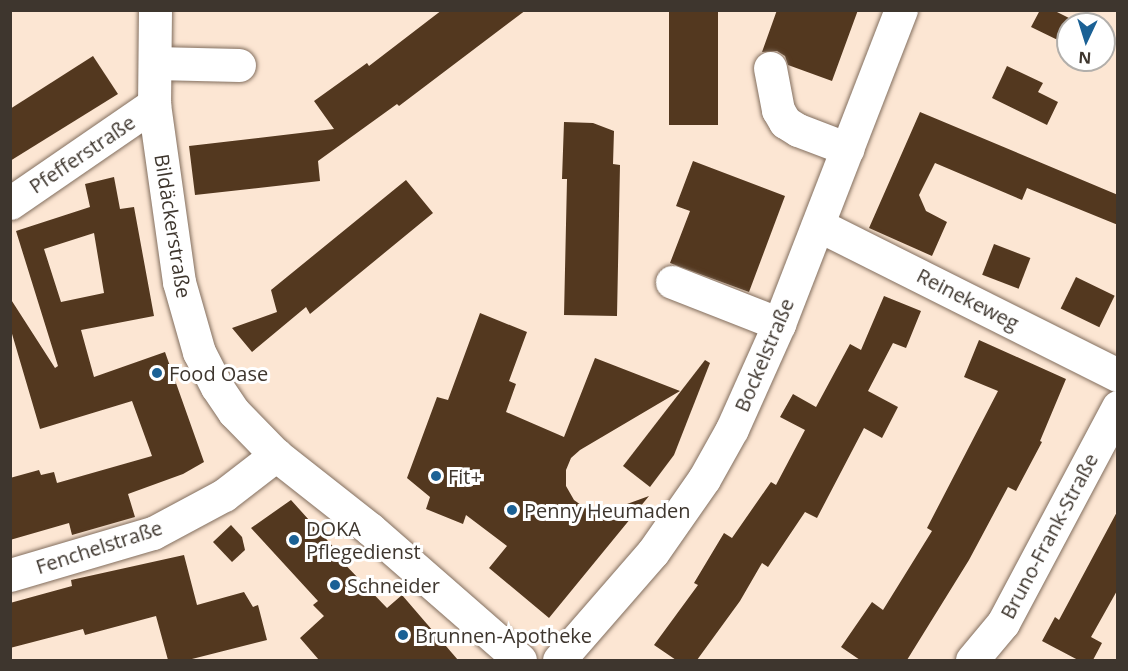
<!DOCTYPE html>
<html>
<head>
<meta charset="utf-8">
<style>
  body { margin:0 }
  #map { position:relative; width:1128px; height:671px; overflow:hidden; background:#fce6d3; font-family:"Open Sans",sans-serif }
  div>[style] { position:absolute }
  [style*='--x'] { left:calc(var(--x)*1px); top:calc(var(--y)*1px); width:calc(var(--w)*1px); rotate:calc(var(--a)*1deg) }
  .building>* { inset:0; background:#53381f; transform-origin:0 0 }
  .roads { filter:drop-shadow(0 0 2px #826e5e) drop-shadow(0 0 2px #826e5e) }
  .minor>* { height:33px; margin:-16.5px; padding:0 16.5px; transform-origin:16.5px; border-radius:16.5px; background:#fff }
  .dots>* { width:16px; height:16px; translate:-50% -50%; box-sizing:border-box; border:3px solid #fff; border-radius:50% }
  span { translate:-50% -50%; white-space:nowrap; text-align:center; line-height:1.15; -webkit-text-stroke:6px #fff; paint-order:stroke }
  .street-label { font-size:20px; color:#3e362e }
  .poi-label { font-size:20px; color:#3e362e }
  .left { translate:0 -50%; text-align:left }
  .frame { position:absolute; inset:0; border:12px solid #3e362e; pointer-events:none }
  .north { position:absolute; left:1056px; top:12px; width:60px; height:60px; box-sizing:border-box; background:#fff; border:2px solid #b2afab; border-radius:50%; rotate:184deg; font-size:16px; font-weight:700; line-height:24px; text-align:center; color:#3e362e }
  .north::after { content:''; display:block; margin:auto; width:21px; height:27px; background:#1b6195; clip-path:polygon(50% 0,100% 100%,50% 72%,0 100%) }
</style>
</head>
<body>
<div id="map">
  <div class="building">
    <i style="clip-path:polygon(442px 10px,526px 10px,399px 106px,397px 104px,318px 161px,320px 181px,195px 195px,189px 146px,334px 129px,314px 101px,367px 63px,369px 66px)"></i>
    <i style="left:669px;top:10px;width:49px;height:115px"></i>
    <i style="clip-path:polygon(777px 10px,858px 10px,832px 81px,788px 65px,785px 56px,777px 51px,762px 52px)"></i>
    <i style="clip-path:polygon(1040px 10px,1053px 10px,1081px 24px,1068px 24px,1068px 45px,1031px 27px)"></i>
    <i style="clip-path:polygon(93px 56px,118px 94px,10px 161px,10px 109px)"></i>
    <i style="clip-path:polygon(1007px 66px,1043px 83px,1038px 92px,1058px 102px,1047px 125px,992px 98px)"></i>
    <i style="clip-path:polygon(920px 112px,1118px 195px,1118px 225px,1027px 188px,1022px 200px,935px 163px,919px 195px,926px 211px,947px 222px,932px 256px,869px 228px)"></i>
    <i style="clip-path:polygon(564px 122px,593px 123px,614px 131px,613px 164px,620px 165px,617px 316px,564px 315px,567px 179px,562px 179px)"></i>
    <i style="clip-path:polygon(693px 161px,785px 196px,749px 292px,670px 263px,690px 211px,676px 206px)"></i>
    <i style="clip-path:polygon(evenodd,114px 177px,120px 209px,134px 207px,154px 316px,81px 330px,94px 377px,165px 352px,204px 462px,183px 474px,128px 494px,135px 517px,72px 535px,69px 523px,10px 540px,10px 478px,39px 470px,41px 475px,54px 472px,57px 483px,152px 456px,132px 401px,40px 429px,10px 327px,10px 298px,55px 368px,58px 366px,16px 231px,90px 207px,85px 184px,114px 177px,94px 233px,104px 293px,61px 302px,44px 249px,94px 233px)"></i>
    <i style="clip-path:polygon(406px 180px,433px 213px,310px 314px,306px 307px,252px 352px,232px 328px,277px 312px,271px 290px)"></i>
    <i style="left:994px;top:244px;width:39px;height:33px;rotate:21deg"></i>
    <i style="left:1076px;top:277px;width:43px;height:35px;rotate:26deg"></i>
    <i style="clip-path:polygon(884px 296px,921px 311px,906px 348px,893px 343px,868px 391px,898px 407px,882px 438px,864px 428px,817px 518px,805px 512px,768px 567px,762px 563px,740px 601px,697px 660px,676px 660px,654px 645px,698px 585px,694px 583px,724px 533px,732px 538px,771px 482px,776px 485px,805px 430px,780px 417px,793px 394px,816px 407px,850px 344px,861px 350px)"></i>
    <i style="clip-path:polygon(480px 313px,527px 332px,509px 381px,516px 384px,506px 412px,564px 437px,595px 358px,680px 391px,580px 450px,571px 458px,566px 470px,566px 486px,574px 500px,588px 510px,605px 512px,649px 496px,549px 618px,489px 568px,507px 546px,466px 515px,463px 524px,426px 509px,430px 497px,407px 478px,437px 397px,448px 400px)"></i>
    <i style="clip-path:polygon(979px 340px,1066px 379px,1040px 441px,1042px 442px,1016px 491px,1008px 487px,969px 560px,907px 660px,860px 660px,841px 647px,872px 602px,883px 610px,932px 531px,927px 528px,998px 391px,964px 377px)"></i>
    <i style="clip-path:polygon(705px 360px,710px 363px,674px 455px,650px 487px,623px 466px)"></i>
    <i style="clip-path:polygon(291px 500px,337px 551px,334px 553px,387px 608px,402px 595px,458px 660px,319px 660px,300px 638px,324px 616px,313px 605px,318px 601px,251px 528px)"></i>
    <i style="clip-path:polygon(1118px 510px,1118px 589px,1091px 637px,1102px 643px,1093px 660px,1078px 660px,1042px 641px,1055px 617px,1059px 620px)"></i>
    <i style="clip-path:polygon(231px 525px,242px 537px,245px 550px,232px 562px,213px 542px)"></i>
    <i style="clip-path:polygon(184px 555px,197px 605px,244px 592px,253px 607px,258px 605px,267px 640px,188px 660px,168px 660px,156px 616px,85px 635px,83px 629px,10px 648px,10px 603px,72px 586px,71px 580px)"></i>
  </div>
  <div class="roads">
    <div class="minor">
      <i style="--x:155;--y:10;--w:94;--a:90.6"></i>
      <i style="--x:154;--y:104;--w:180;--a:82"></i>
      <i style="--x:179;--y:282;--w:73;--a:74.1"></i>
      <i style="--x:199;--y:352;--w:39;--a:63"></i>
      <i style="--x:217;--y:387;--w:30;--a:56"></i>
      <i style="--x:234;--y:412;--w:60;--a:45.7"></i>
      <i style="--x:276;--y:455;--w:120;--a:38.2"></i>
      <i style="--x:370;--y:529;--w:199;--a:41.1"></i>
      <i style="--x:155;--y:63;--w:84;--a:1.4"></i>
      <i style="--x:770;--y:68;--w:43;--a:79.2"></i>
      <i style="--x:778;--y:110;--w:14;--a:60"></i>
      <i style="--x:785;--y:122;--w:15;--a:32"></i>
      <i style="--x:798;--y:130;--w:53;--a:20.8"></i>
      <i style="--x:10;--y:203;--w:175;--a:-34.5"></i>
      <i style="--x:818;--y:225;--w:335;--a:26.6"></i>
      <i style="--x:672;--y:282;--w:115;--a:21.4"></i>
      <i style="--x:10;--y:575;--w:149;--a:-16.4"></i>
      <i style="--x:153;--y:533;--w:81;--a:-28.2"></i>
      <i style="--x:224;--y:495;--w:66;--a:-37.6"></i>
      <i style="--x:559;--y:660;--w:143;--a:-49"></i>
      <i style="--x:653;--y:552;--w:89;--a:-55.1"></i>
      <i style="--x:704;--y:479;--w:57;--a:-60.8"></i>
      <i style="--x:732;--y:429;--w:115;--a:-65.9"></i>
      <i style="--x:779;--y:324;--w:337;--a:-68.8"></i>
      <i style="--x:972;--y:660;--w:48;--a:-50"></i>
      <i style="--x:1003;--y:623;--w:245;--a:-62"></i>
    </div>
  </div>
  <div class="dots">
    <i style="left:157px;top:373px;background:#1b6195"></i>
    <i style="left:436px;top:476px;background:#1b6195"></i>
    <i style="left:512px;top:510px;background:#1b6195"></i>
    <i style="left:294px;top:540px;background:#1b6195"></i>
    <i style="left:335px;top:585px;background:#1b6195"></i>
    <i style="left:403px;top:635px;background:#1b6195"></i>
  </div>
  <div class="street-label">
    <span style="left:82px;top:154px;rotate:-34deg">Pfefferstraße</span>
    <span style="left:173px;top:226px;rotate:81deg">Bildäckerstraße</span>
    <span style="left:968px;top:299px;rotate:27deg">Reinekeweg</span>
    <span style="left:764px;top:355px;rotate:-67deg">Bockelstraße</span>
    <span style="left:1049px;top:536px;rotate:-62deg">Bruno-Frank-Straße</span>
    <span style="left:99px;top:547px;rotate:-18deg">Fenchelstraße</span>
  </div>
  <div class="poi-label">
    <span class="left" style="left:169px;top:373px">Food Oase</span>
    <span class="left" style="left:448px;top:476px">Fit+</span>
    <span class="left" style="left:524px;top:510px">Penny Heumaden</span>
    <span class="left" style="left:306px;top:540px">DOKA<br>Pflegedienst</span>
    <span class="left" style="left:347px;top:585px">Schneider</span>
    <span class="left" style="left:415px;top:635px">Brunnen-Apotheke</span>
  </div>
  <div class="frame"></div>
  <div class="north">N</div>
</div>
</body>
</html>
